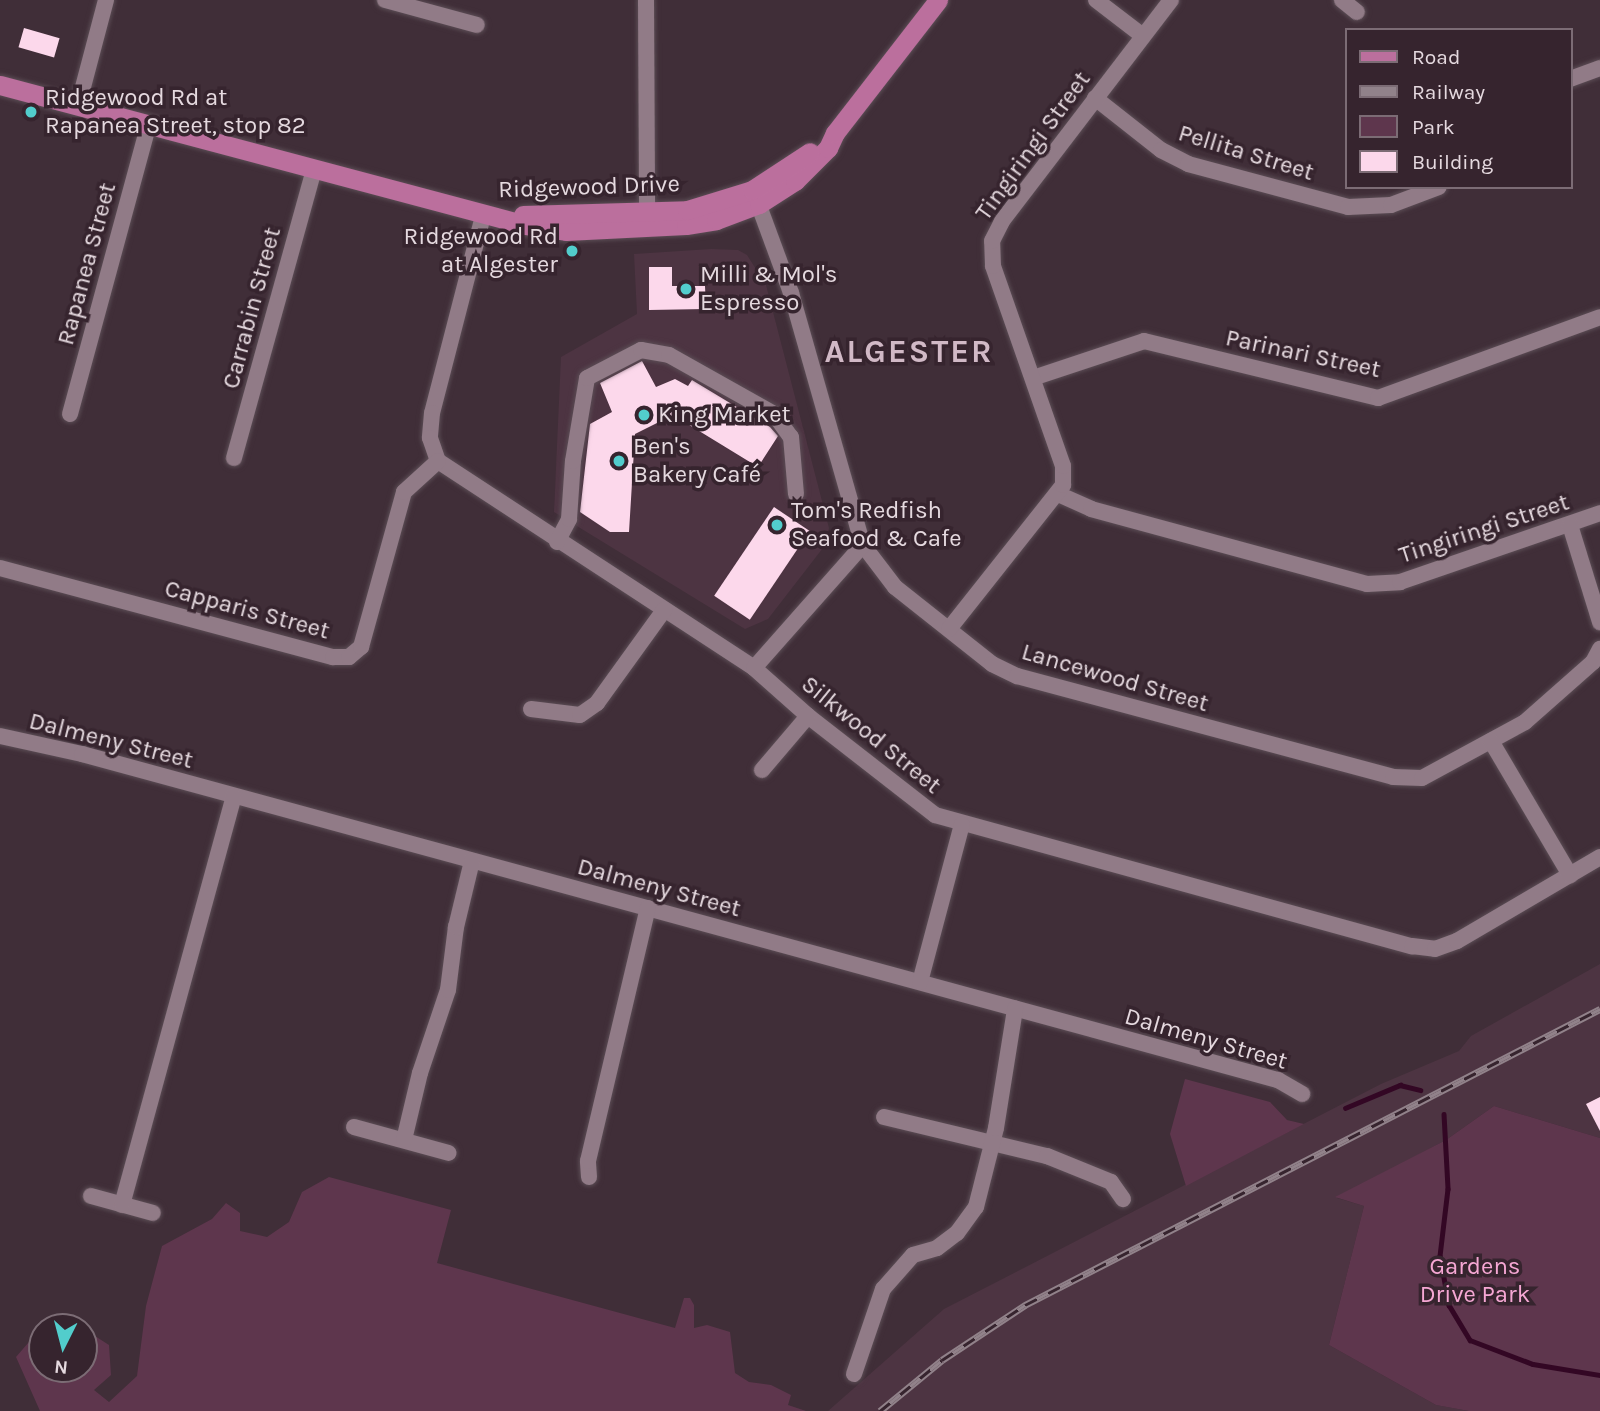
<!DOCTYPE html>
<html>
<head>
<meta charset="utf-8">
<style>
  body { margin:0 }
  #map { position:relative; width:1600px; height:1411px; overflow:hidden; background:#402e38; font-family:Karla,sans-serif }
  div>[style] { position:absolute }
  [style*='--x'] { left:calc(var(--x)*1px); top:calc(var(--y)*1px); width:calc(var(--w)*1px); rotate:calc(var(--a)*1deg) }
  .built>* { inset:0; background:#4d3442 }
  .green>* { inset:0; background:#5e364d }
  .stream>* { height:4.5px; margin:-2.25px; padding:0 2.25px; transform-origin:2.25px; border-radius:2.25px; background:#330724 }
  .building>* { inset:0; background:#fcd8eb; transform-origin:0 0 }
  .roads { filter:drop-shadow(0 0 2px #5b4d55) drop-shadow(0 0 2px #5b4d55) }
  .minor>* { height:16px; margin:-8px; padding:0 8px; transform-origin:8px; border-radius:8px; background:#917b87 }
  .major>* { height:19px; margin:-9.5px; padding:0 9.5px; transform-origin:9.5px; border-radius:9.5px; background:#bb6f9d }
  .rail>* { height:7px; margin-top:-3.5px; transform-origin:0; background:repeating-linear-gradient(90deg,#36242e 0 13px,#91828a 0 26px); box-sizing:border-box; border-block:2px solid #91828a }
  .dots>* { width:19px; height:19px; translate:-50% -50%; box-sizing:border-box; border:4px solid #36242e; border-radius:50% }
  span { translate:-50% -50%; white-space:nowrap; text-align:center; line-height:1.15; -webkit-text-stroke:7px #36242e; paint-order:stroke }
  .poi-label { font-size:24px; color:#e5d9df }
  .left { translate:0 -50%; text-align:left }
  .right { translate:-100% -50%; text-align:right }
  .street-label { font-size:24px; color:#e5d9df }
  .park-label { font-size:24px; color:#f6a7d4 }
  .district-label { font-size:32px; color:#d1b9c6; font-weight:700; letter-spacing:2px }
  .legend { position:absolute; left:1345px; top:28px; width:228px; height:161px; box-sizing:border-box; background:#36242e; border:2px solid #7c6c75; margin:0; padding:9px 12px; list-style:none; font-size:21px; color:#e5d9df }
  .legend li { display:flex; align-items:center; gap:14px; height:35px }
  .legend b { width:35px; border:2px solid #7c6c75 }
  .north { position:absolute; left:28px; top:1313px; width:70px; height:70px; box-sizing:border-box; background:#36242e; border:2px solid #7c6c75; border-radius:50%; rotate:186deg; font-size:19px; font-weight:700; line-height:28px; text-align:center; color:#e5d9df }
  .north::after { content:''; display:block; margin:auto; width:24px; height:32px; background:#52cdcc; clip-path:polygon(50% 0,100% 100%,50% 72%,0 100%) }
</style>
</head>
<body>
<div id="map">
  <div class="built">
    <i style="clip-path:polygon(711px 249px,738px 250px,747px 255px,766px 285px,829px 528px,826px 544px,768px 619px,745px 629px,554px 512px,561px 357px,637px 314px,634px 254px)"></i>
    <i style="clip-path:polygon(1600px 964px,1600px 1138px,1494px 1106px,1446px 1140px,1337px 1198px,1364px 1206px,1329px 1345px,1436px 1405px,1469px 1411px,828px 1411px,944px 1309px,1381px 1084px,1459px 1051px,1471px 1036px)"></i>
  </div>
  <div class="green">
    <i style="clip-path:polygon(1185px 1079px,1270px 1102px,1287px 1120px,1304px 1124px,1186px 1186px,1170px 1134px)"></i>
    <i style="clip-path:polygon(1494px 1106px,1600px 1138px,1600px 1411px,1469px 1411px,1436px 1405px,1329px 1345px,1364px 1206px,1335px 1197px,1446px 1140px)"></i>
    <i style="clip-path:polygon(329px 1177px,451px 1210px,437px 1263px,675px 1328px,684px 1298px,690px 1298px,694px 1305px,694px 1328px,707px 1325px,730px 1332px,735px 1373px,749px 1382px,771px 1385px,791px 1395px,788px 1405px,806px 1411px,40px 1411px,16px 1357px,41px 1328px,42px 1369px,84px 1369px,84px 1329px,109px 1345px,111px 1375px,94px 1390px,109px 1402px,137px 1376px,146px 1306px,162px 1246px,212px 1219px,226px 1203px,240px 1213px,240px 1231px,267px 1237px,289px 1222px,302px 1192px)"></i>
  </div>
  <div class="stream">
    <i style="--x:1345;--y:1108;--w:60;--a:-22.7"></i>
    <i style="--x:1400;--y:1085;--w:21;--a:14"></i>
    <i style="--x:1444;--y:1114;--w:75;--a:86.9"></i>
    <i style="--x:1448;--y:1189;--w:67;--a:96.8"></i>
    <i style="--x:1440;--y:1256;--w:50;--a:79.6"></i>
    <i style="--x:1449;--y:1305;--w:41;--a:59"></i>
    <i style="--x:1470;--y:1340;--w:67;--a:20.9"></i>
    <i style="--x:1533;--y:1364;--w:68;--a:9.3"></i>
  </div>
  <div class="building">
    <i style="left:24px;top:28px;width:37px;height:20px;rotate:16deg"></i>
    <i style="clip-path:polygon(649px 267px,672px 267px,672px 286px,705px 286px,706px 309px,649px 310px)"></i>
    <i style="clip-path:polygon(642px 361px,656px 387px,675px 379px,688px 386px,692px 380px,770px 427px,778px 436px,758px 467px,673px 415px,635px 434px,629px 532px,610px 532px,580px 512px,590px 424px,612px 412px,600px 383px)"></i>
    <i style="left:774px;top:507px;width:43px;height:107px;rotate:34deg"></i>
    <i style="clip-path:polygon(1600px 1097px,1600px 1131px,1586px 1104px)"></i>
  </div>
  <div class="roads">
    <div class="minor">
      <i style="--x:385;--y:0;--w:95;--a:15.2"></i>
      <i style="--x:646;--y:0;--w:222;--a:89.7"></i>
      <i style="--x:1096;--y:0;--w:59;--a:37.5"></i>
      <i style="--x:1342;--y:0;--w:19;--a:39"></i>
      <i style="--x:1570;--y:79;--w:32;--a:-20"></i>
      <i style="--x:1095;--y:98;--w:84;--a:38.2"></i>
      <i style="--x:1161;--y:150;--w:30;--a:27"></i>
      <i style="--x:1188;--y:164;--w:166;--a:15"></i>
      <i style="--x:1348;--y:207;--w:43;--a:-2.7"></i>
      <i style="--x:1391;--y:205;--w:51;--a:-20.6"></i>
      <i style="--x:78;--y:106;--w:110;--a:-75.2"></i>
      <i style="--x:755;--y:195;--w:104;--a:69.8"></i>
      <i style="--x:791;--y:293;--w:262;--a:74.1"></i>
      <i style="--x:863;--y:545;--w:53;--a:52.7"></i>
      <i style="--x:895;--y:587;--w:124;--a:38.4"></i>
      <i style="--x:992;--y:664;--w:28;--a:26"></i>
      <i style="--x:1017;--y:676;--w:389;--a:15"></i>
      <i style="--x:1393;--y:777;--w:29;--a:2"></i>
      <i style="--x:1422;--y:778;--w:117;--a:-28.5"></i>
      <i style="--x:1525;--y:722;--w:91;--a:-41.4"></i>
      <i style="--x:1593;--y:662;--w:15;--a:-62"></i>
      <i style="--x:483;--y:216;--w:203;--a:104.5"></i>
      <i style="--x:432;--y:413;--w:25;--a:95"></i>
      <i style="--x:430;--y:438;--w:24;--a:71"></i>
      <i style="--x:438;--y:461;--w:378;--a:33.2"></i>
      <i style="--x:754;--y:668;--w:72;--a:41.6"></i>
      <i style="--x:808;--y:716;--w:161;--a:37.9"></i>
      <i style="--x:935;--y:815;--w:495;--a:15.4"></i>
      <i style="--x:1412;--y:946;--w:23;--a:7"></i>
      <i style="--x:1435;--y:949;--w:23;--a:-20"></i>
      <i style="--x:1457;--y:941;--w:166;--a:-30.4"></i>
      <i style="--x:1033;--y:378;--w:117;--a:-18.4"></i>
      <i style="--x:1144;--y:341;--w:241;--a:13.7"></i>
      <i style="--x:1378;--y:398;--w:236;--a:-20"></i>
      <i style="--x:70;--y:414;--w:298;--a:-74.8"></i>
      <i style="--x:234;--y:458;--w:299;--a:-74.5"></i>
      <i style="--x:1058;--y:494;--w:36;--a:24"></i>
      <i style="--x:1091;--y:509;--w:286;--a:15.2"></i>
      <i style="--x:1367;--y:584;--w:33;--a:-3"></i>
      <i style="--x:1400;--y:582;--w:212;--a:-19"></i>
      <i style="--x:1570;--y:525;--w:102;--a:72.8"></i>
      <i style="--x:557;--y:542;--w:26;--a:-62"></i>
      <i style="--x:569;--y:519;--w:58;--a:-86.1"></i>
      <i style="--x:573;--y:461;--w:84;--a:-80.4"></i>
      <i style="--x:587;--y:378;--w:61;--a:-27.4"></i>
      <i style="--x:641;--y:350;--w:28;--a:10"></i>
      <i style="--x:669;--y:355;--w:120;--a:29.3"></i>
      <i style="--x:774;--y:414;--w:29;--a:54"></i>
      <i style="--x:791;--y:437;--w:57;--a:85"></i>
      <i style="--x:0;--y:568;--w:345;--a:15"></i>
      <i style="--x:333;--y:657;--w:16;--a:0"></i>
      <i style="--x:349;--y:657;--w:16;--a:-40"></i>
      <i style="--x:361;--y:647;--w:161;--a:-74.5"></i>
      <i style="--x:404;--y:492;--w:46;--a:-42.4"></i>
      <i style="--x:949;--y:629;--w:184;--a:-51.6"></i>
      <i style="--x:1063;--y:485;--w:19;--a:-90"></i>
      <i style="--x:1063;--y:466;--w:212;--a:-109.3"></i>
      <i style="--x:993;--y:266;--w:25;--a:-92"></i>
      <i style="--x:992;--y:241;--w:22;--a:-63"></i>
      <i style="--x:1002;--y:221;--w:278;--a:-52.6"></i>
      <i style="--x:754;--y:668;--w:164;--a:-48.5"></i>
      <i style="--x:531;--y:709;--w:49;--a:7"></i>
      <i style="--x:580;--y:715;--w:21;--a:-35"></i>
      <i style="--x:597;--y:703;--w:115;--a:-54.2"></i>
      <i style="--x:0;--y:736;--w:84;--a:12.4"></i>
      <i style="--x:82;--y:754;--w:1240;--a:15.25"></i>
      <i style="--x:1278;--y:1080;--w:28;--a:30"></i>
      <i style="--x:1491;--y:741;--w:156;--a:59.5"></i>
      <i style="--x:762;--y:770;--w:71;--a:-49.6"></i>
      <i style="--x:920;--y:982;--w:163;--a:-75.1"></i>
      <i style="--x:884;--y:1117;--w:168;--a:13.5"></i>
      <i style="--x:1047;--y:1156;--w:69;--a:22.1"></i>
      <i style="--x:1111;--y:1182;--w:21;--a:55"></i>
      <i style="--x:354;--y:1127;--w:98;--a:15.3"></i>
      <i style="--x:404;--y:1140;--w:69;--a:-76.6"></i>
      <i style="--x:420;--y:1073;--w:88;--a:-71.4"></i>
      <i style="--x:448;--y:990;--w:64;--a:-82.8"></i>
      <i style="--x:456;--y:927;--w:68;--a:-76.4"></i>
      <i style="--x:589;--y:1177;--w:16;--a:-94"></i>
      <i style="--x:588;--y:1161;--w:260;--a:-76.7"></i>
      <i style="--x:91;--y:1196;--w:64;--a:15.3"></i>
      <i style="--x:122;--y:1205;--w:424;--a:-74.7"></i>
      <i style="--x:854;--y:1374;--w:90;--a:-71.2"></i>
      <i style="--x:883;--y:1289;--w:45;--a:-48.6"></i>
      <i style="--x:913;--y:1255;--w:25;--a:-16"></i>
      <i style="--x:937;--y:1248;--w:25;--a:-37"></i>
      <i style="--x:957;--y:1233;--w:32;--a:-54"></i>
      <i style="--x:976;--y:1207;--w:81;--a:-75.8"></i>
      <i style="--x:996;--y:1128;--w:121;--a:-80.9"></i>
    </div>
    <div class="major">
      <i style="--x:0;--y:85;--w:544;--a:14.9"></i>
      <i style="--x:526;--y:225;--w:40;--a:8.5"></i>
      <i style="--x:566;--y:231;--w:120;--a:-2.9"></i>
      <i style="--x:686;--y:225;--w:30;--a:-9"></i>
      <i style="--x:716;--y:220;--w:46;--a:-20.4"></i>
      <i style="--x:759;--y:204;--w:43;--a:-32.6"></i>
      <i style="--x:795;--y:181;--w:47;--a:-45"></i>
      <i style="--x:828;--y:148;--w:17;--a:-65"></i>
      <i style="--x:835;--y:133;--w:168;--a:-52.2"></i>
      <i style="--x:523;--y:215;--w:164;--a:-1.7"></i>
      <i style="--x:687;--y:210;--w:68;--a:-17.1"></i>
      <i style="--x:752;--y:190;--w:69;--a:-33.2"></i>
    </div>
  </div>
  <div class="rail">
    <i style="--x:880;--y:1411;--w:80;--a:-39.4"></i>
    <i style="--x:942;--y:1360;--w:100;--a:-33.5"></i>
    <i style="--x:1025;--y:1305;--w:647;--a:-27.24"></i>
  </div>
  <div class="dots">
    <i style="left:31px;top:112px;background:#52cdcc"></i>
    <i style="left:572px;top:251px;background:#52cdcc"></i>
    <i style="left:686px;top:289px;background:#52cdcc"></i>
    <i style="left:644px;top:415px;background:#52cdcc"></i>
    <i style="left:619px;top:461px;background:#52cdcc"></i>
    <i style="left:777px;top:525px;background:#52cdcc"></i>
  </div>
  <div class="poi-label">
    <span class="left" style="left:45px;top:112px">Ridgewood Rd at<br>Rapanea Street, stop 82</span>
    <span class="right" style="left:558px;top:251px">Ridgewood Rd<br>at Algester</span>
    <span class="left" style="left:700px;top:289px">Milli &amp; Mol's<br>Espresso</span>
    <span class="left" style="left:658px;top:415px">King Market</span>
    <span class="left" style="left:633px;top:461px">Ben's<br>Bakery Café</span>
    <span class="left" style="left:791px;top:525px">Tom's Redfish<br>Seafood &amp; Cafe</span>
  </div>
  <div class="street-label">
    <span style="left:1033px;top:146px;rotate:-54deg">Tingiringi Street</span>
    <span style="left:1246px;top:153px;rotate:17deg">Pellita Street</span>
    <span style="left:589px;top:187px;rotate:-2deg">Ridgewood Drive</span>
    <span style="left:87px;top:264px;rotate:-75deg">Rapanea Street</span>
    <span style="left:252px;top:308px;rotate:-75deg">Carrabin Street</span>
    <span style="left:1303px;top:354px;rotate:12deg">Parinari Street</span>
    <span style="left:1484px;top:529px;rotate:-18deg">Tingiringi Street</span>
    <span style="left:247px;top:610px;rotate:15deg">Capparis Street</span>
    <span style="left:1115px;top:678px;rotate:16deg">Lancewood Street</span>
    <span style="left:871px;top:735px;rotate:39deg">Silkwood Street</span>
    <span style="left:111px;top:741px;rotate:14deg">Dalmeny Street</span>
    <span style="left:659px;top:888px;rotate:15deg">Dalmeny Street</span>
    <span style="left:1206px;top:1039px;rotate:16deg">Dalmeny Street</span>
  </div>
  <div class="park-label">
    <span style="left:1475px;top:1281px">Gardens<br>Drive Park</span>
  </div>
  <div class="district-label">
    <span style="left:909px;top:352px">ALGESTER</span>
  </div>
  <ul class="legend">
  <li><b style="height:9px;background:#bb6f9d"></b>Road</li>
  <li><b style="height:9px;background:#91828a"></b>Railway</li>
  <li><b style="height:19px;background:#5e364d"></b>Park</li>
  <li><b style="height:19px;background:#fcd8eb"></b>Building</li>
  </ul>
  <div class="north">N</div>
</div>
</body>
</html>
